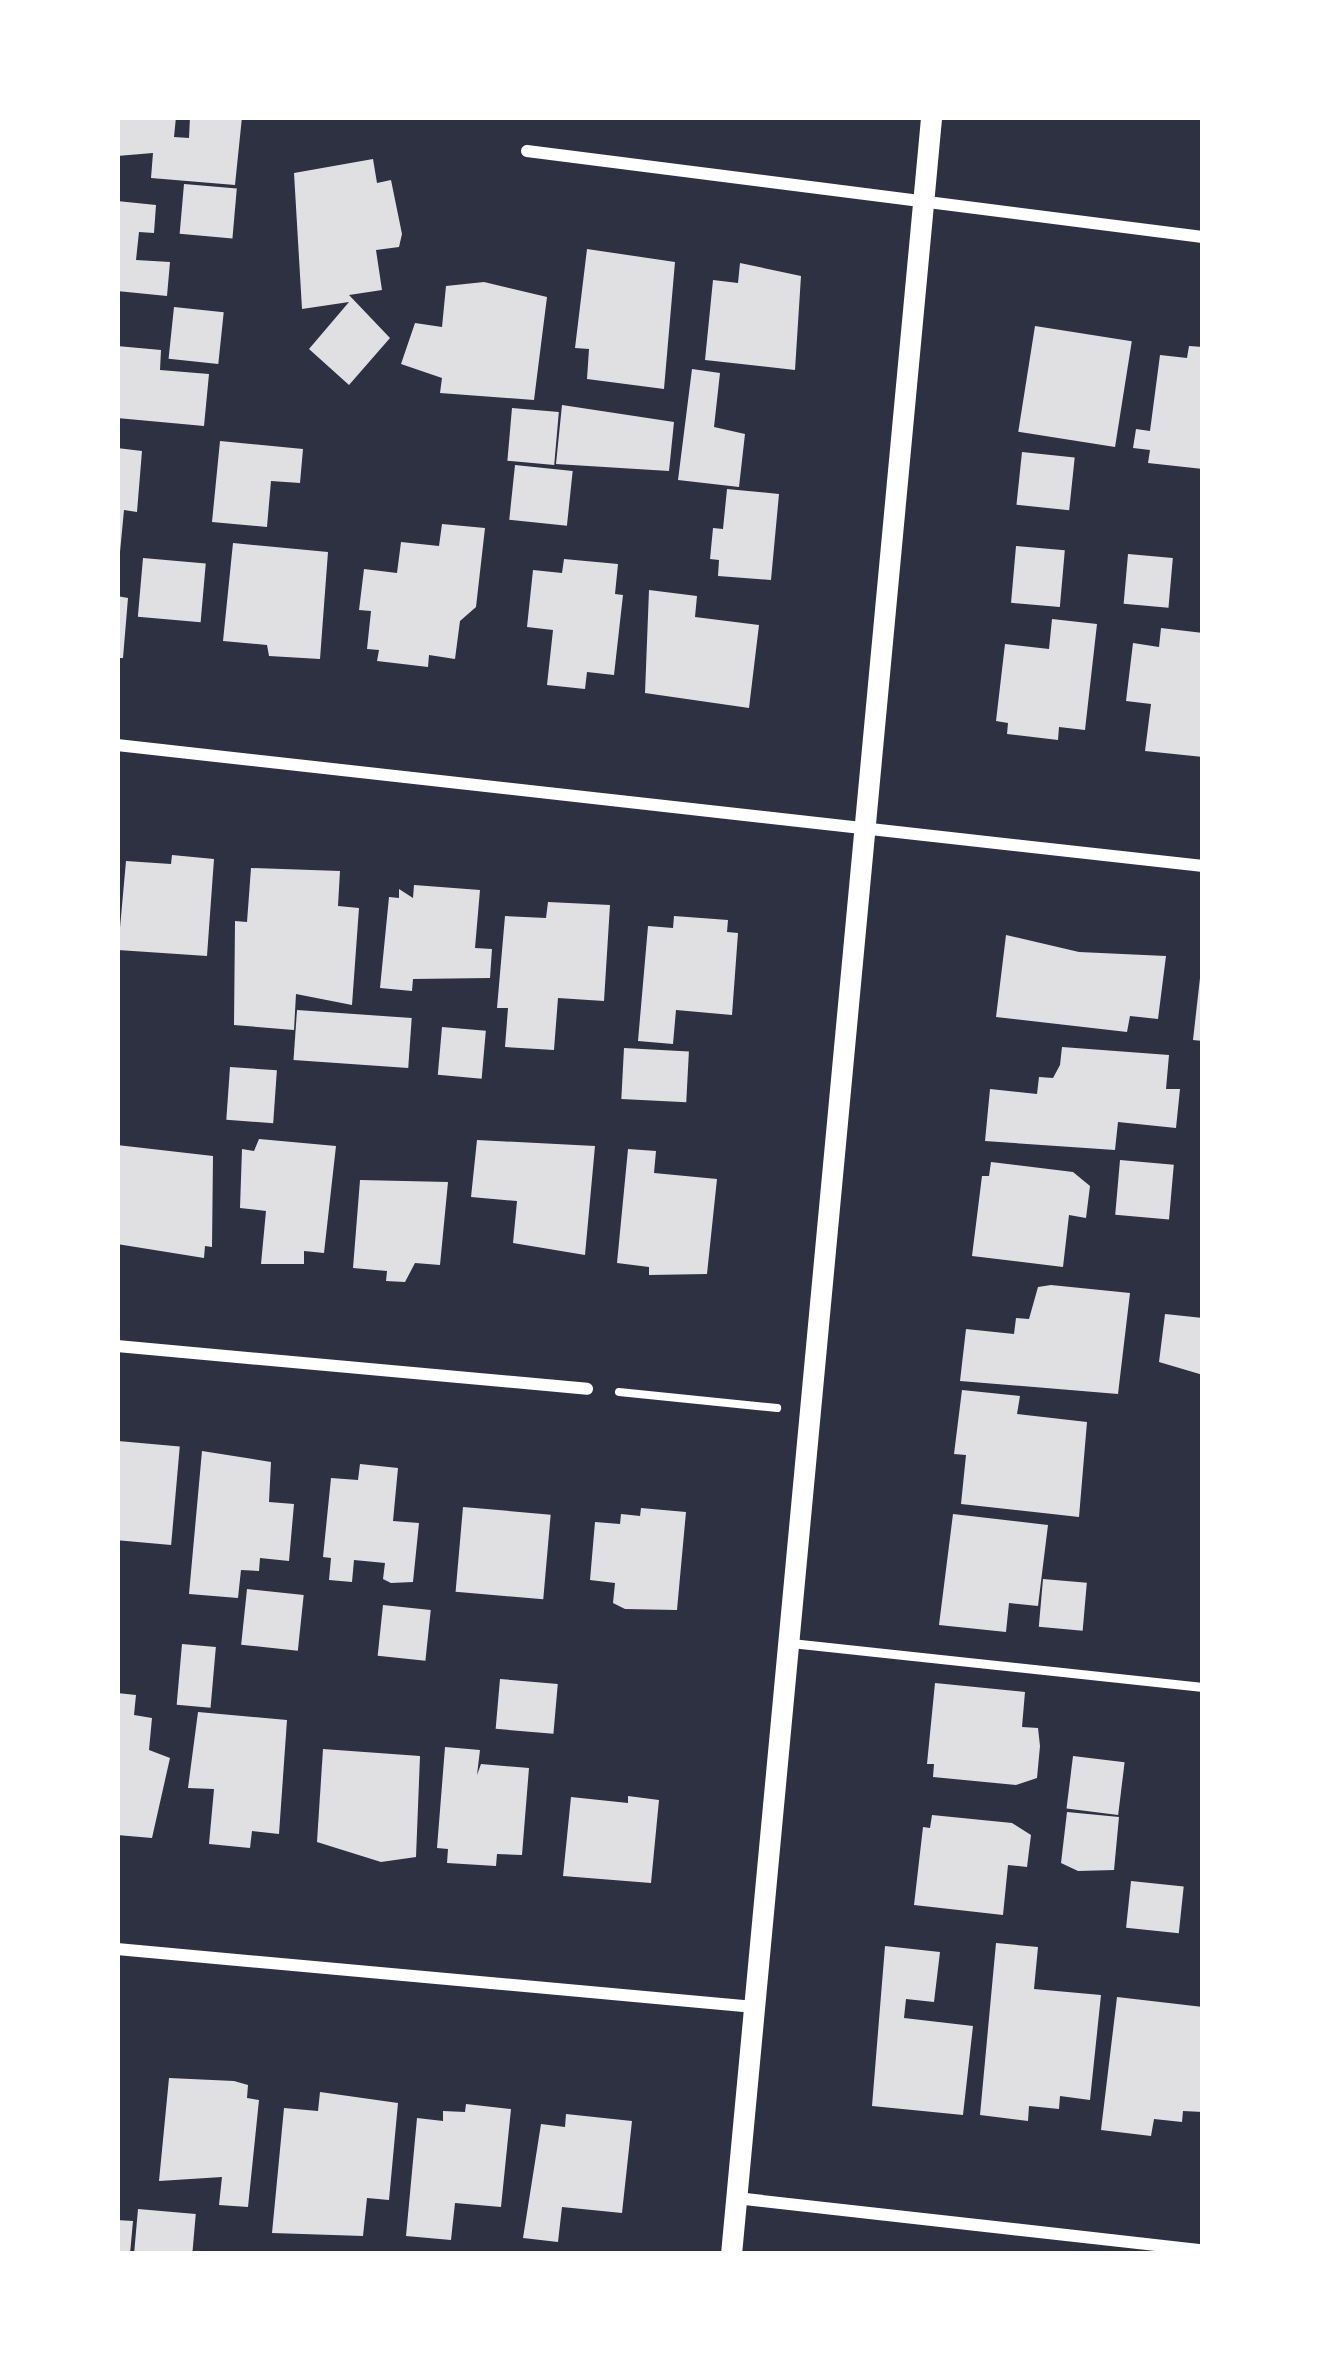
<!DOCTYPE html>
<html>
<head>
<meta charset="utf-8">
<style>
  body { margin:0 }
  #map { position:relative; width:1320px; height:2371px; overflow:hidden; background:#2d3142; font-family:Montserrat,sans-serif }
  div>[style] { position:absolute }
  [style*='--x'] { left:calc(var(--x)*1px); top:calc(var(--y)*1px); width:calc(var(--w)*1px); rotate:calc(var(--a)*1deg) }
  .building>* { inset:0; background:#e0e0e3; transform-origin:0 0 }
  .path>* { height:8px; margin:-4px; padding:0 4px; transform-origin:4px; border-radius:4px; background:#fff }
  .service>* { height:9px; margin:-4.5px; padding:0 4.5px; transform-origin:4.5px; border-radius:4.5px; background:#fff }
  .minor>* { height:12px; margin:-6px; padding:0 6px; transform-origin:6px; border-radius:6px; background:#fff }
  .tertiary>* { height:21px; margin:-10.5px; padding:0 10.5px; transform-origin:10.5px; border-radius:10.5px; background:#fff }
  span { translate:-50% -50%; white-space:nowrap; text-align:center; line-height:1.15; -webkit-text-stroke:10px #fff; paint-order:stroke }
  .frame { position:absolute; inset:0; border:120px solid #fff; pointer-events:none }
</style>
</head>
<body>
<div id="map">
  <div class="building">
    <i style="clip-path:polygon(117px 117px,176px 117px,174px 137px,189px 138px,190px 117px,242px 117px,235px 185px,151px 178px,153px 153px,117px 156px)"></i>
    <i style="clip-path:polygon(373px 159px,377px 183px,391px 180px,402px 234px,399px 247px,376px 250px,382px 290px,349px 295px,390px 338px,349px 385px,309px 349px,349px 302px,302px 309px,294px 173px)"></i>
    <i style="left:184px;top:184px;width:53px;height:50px;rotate:5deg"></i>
    <i style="clip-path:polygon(117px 201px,156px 205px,154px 233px,139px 232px,136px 260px,170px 262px,167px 296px,117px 291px)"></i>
    <i style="clip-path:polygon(587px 249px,675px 262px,664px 389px,587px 379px,589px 349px,575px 348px)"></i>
    <i style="clip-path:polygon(740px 263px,801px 276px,795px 370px,705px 360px,713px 280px,738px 283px)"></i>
    <i style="clip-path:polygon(484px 282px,547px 297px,534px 400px,440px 393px,442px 378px,401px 364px,415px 323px,442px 327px,446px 286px)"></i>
    <i style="left:174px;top:307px;width:50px;height:52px;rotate:6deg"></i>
    <i style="left:1035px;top:326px;width:98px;height:107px;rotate:9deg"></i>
    <i style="clip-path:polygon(117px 346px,161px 350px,160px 370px,209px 374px,204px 426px,117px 418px)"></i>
    <i style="clip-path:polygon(1189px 346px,1203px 347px,1203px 469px,1148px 463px,1150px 450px,1133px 448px,1136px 429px,1150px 431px,1160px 355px,1187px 358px)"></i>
    <i style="clip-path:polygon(692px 369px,720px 373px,714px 427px,745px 434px,739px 487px,678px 480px)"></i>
    <i style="clip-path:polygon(562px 405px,674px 422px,669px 471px,556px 464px)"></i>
    <i style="left:512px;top:408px;width:47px;height:53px;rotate:5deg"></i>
    <i style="clip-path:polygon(220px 441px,303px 449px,300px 483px,271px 481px,267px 527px,212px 522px)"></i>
    <i style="clip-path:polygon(117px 448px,142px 451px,137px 512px,124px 510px,120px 552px)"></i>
    <i style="left:1022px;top:452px;width:53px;height:53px;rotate:6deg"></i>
    <i style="left:515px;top:465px;width:58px;height:55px;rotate:6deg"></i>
    <i style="clip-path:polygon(727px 489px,779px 494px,771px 580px,718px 576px,719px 560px,710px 559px,713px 528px,723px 529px)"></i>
    <i style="clip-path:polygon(442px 524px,485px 528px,476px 607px,460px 621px,455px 659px,429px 655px,428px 667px,377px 661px,379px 650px,367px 649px,371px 611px,359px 610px,364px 569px,397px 573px,401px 542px,439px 546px)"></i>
    <i style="clip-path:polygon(233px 543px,328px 552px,320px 659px,269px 656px,267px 645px,223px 641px)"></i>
    <i style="left:1016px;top:546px;width:49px;height:57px;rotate:5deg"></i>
    <i style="left:1128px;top:554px;width:45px;height:50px;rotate:5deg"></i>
    <i style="left:143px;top:558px;width:63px;height:59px;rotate:5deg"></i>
    <i style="clip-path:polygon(564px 559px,618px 564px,615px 594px,623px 595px,614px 675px,587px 672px,585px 689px,547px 685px,553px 630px,527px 627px,533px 570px,562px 573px)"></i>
    <i style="clip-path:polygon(649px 590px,697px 596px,695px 617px,759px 625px,749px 708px,645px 693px)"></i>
    <i style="clip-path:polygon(117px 596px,128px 598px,123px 658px,117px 658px)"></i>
    <i style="clip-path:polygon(1052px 619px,1097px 624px,1085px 730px,1059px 727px,1058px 740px,1007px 734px,1008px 723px,996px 721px,1005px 644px,1049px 649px)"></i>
    <i style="clip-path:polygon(1161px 628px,1203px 633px,1203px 757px,1145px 751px,1151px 704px,1126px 701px,1133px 643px,1159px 647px)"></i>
    <i style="clip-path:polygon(172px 855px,214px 859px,207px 956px,118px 950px,126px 861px,171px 864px)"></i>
    <i style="clip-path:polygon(251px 868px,340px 871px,338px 906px,359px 908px,352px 1005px,296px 994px,294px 1030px,234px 1025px,235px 921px,247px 922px)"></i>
    <i style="clip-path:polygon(414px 885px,480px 890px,475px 948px,492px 949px,490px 978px,413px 979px,412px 991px,380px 988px,389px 897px,399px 898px,399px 889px,413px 898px)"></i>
    <i style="clip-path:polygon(548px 902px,610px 905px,604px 1001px,558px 998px,554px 1050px,505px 1047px,508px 1008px,497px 1008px,505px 916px,546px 918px)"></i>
    <i style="clip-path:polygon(674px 916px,728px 920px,727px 932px,738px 933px,732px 1015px,676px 1010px,673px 1044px,638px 1041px,648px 926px,673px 928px)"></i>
    <i style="clip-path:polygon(1006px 935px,1079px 952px,1166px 956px,1158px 1019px,1130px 1016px,1127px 1032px,996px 1017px)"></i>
    <i style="clip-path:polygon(1200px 978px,1203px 978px,1203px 1041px,1193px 1040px)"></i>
    <i style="left:297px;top:1010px;width:115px;height:50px;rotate:4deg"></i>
    <i style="left:442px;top:1027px;width:44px;height:48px;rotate:5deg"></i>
    <i style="clip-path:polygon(1062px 1047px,1169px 1055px,1166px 1089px,1180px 1089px,1176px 1128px,1118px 1122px,1115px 1150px,985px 1141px,990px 1089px,1037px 1094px,1039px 1077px,1053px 1078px,1060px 1065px)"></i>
    <i style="left:624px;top:1048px;width:65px;height:51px;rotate:3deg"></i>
    <i style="left:230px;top:1067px;width:47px;height:53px;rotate:4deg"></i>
    <i style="clip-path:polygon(259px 1139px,336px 1146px,324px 1253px,304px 1251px,304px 1264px,261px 1264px,266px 1211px,240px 1208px,242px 1149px,254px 1151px)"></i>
    <i style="clip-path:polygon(477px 1140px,595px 1146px,585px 1255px,513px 1243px,517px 1201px,471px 1197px)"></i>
    <i style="clip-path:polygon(117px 1145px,213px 1156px,212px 1247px,205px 1246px,204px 1258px,117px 1244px)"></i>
    <i style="clip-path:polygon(628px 1149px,656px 1151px,654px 1173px,717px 1179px,707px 1274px,649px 1275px,649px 1267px,617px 1263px)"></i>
    <i style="left:1120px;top:1160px;width:54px;height:55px;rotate:5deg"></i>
    <i style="clip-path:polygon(991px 1162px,1073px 1172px,1090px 1186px,1086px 1218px,1069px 1215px,1063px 1267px,972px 1256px,982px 1176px,989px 1176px)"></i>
    <i style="clip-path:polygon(360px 1180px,448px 1182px,440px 1265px,415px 1263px,405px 1282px,386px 1281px,387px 1271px,353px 1268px)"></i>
    <i style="clip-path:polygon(1051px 1285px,1130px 1293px,1118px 1394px,960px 1381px,966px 1329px,1014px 1334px,1016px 1318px,1029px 1319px,1038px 1287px)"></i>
    <i style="clip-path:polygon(1165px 1314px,1203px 1318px,1203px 1375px,1159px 1362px)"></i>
    <i style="clip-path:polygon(962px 1390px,1020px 1396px,1017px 1414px,1087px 1422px,1079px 1517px,961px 1504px,966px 1455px,954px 1454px)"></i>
    <i style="left:118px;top:1441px;width:62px;height:99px;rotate:5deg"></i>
    <i style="clip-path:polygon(202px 1451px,271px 1462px,269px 1502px,294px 1504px,289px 1561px,260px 1558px,259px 1571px,241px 1570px,238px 1598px,189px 1594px)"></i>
    <i style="clip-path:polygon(360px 1464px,398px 1468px,393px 1521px,419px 1523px,413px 1582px,391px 1583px,383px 1579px,385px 1563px,354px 1560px,352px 1582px,329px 1580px,331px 1558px,323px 1557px,331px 1478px,358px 1480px)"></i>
    <i style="left:463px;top:1507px;width:88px;height:85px;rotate:5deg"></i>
    <i style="clip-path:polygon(641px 1508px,686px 1512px,677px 1610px,625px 1609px,613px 1603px,615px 1583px,590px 1580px,595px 1522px,620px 1524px,621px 1514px,640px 1516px)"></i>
    <i style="clip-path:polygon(953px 1514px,1048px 1525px,1038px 1606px,1009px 1603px,1006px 1632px,939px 1625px)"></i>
    <i style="left:1043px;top:1579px;width:44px;height:48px;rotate:5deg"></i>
    <i style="left:247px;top:1589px;width:57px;height:56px;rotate:6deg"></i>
    <i style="left:383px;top:1605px;width:48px;height:51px;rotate:6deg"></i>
    <i style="left:182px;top:1644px;width:34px;height:61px;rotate:5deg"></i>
    <i style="left:500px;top:1679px;width:58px;height:50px;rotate:5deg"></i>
    <i style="clip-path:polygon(935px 1683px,1025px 1692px,1022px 1727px,1038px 1728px,1040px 1746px,1037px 1778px,1016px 1785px,933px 1777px,934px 1764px,927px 1764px)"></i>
    <i style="clip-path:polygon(117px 1693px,136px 1695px,134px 1715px,152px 1718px,149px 1750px,170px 1758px,152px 1838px,117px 1835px)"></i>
    <i style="clip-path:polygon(198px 1712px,287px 1720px,279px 1834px,252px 1831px,250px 1848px,209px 1844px,214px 1789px,188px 1788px)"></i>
    <i style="clip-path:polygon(445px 1747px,480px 1750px,477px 1775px,481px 1764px,529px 1768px,522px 1855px,497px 1854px,496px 1866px,447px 1863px,448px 1849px,437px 1848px)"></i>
    <i style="clip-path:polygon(323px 1749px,420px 1756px,416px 1857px,381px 1862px,317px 1842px)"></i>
    <i style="left:1073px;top:1756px;width:52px;height:53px;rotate:7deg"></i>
    <i style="clip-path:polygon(628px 1796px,659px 1800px,651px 1883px,563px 1876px,571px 1797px,628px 1803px)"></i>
    <i style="clip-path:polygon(1067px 1812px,1119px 1817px,1114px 1870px,1078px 1871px,1061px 1863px)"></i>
    <i style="clip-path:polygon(932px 1815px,1012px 1823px,1031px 1835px,1027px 1867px,1008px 1865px,1003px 1915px,914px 1905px,923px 1827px,930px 1828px)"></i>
    <i style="left:1131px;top:1881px;width:53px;height:47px;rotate:6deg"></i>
    <i style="clip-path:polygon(996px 1943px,1038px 1947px,1034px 1989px,1101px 1995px,1090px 2100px,1060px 2096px,1059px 2109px,1029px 2106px,1028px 2121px,980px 2115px)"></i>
    <i style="clip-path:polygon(885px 1946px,940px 1952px,934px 2002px,906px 1999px,904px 2018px,973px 2026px,963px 2115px,872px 2106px)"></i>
    <i style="clip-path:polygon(1117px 1997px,1203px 2007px,1203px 2112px,1183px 2111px,1182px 2122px,1154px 2119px,1151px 2136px,1101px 2130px)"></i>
    <i style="clip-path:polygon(169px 2078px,234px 2081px,248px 2085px,247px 2098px,259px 2100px,248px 2207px,219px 2205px,222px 2177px,159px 2181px)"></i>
    <i style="clip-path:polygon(320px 2092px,398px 2103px,389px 2200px,367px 2198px,363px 2236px,272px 2233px,284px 2108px,318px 2111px)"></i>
    <i style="clip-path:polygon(466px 2104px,511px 2109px,501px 2207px,455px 2203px,451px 2240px,406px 2236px,417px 2118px,443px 2121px,443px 2111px,465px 2112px)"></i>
    <i style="clip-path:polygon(566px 2114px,632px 2121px,622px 2213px,562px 2207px,558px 2242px,523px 2238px,541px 2124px,565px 2127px)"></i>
    <i style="left:138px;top:2209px;width:58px;height:45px;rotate:5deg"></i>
    <i style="clip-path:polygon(117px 2220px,133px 2221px,130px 2254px,117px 2254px)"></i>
  </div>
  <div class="path">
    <i style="--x:619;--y:1392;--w:159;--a:5.8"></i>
  </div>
  <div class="service">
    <i style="--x:791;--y:1643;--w:414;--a:6.1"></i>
  </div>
  <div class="minor">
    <i style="--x:527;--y:151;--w:681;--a:7.25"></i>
    <i style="--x:117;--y:745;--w:1093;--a:6.36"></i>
    <i style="--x:117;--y:1346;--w:472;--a:5.2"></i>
    <i style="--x:117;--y:1949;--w:640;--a:5.2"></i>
    <i style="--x:736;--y:2198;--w:470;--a:6.4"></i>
  </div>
  <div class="tertiary">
    <i style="--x:731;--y:2254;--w:2146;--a:-84.65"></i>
  </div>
  <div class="frame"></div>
</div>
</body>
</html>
